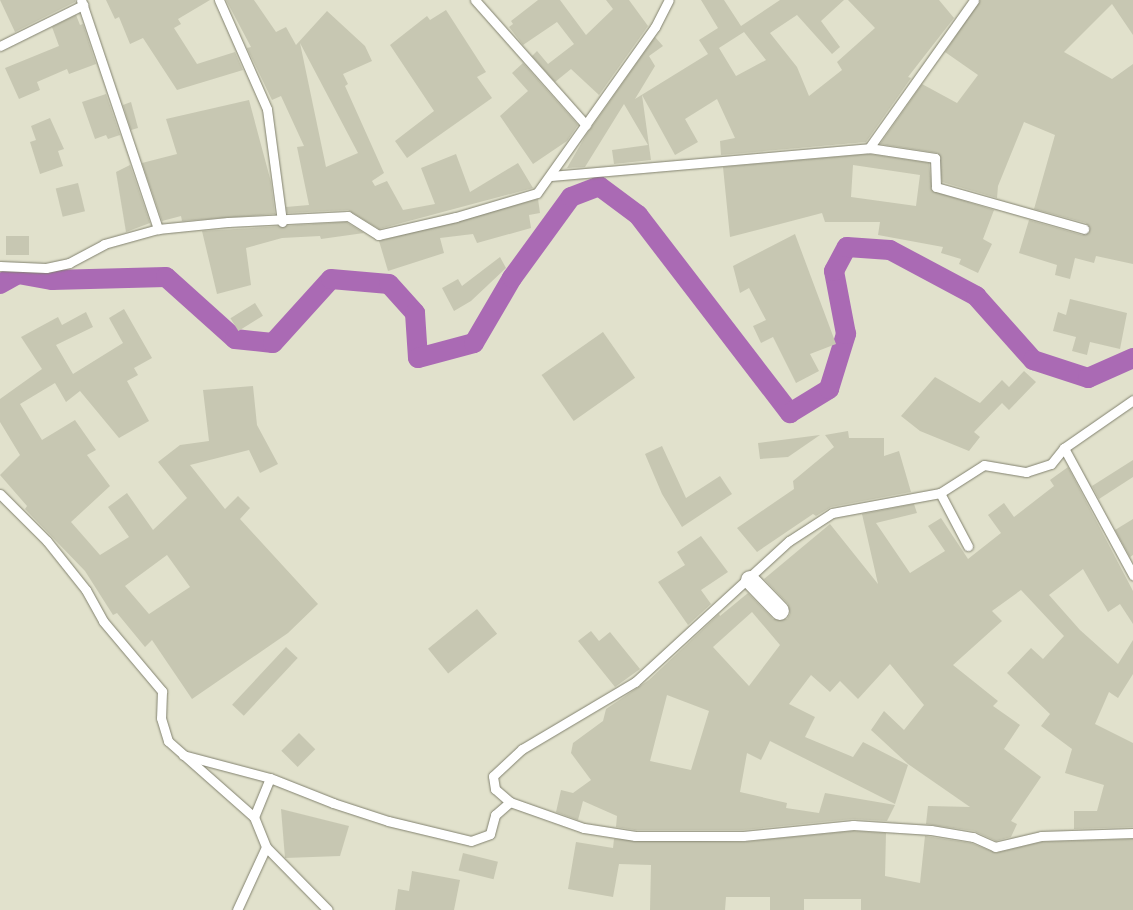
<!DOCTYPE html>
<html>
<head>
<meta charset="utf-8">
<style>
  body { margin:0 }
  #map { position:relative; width:1133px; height:910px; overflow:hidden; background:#e1e1cc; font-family:Literata,serif }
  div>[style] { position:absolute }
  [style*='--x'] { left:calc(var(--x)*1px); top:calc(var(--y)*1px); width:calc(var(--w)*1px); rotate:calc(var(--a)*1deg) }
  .canal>* { height:20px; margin:-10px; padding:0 10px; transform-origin:10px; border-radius:10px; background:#aa6ab4 }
  .building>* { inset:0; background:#c7c7b2; transform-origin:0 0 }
  .roads { filter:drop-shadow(0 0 1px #82826f) drop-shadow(0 0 1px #82826f) }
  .service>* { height:9px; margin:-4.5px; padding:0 4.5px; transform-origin:4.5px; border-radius:4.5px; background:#fff }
  .minor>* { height:18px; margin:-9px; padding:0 9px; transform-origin:9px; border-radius:9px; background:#fff }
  span { translate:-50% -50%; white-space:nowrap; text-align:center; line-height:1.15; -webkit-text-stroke:4px #fff; paint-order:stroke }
</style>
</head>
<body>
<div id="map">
  <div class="canal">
    <i style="--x:0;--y:284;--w:21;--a:-29"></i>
    <i style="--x:18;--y:274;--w:35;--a:10"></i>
    <i style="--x:52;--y:280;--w:114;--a:-1.5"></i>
    <i style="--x:166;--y:277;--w:93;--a:41.9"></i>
    <i style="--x:235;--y:339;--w:38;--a:6"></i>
    <i style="--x:273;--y:343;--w:86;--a:-47.8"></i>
    <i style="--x:331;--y:279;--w:58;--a:4.9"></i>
    <i style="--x:389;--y:284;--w:39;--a:48"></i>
    <i style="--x:415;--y:313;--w:45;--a:86.2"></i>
    <i style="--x:418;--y:358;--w:58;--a:-15"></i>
    <i style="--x:474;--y:343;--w:75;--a:-59.7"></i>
    <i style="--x:512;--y:278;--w:100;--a:-53.9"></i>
    <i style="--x:571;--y:197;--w:30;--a:-21"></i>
    <i style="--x:599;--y:186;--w:49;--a:36.6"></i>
    <i style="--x:638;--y:215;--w:250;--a:52.5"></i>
    <i style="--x:790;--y:413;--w:46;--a:-31.6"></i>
    <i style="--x:829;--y:389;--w:58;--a:-72.8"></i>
    <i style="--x:846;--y:334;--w:64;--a:-100.8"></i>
    <i style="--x:834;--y:271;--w:27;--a:-62"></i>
    <i style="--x:847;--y:247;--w:43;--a:4"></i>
    <i style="--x:890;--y:250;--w:98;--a:28.1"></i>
    <i style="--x:976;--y:296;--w:86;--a:48.3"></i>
    <i style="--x:1033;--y:360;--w:58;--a:18.1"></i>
    <i style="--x:1088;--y:378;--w:49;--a:-24"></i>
  </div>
  <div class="building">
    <i style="clip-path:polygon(0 0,75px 0,75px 2px,15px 32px)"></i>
    <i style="clip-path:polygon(106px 0,210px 0,178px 19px,181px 24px,174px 28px,197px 64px,235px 52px,243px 70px,177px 90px,143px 38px,130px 44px,119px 17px,115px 19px)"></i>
    <i style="clip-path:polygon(evenodd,226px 0,254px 0,276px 32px,286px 27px,296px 45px,327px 11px,365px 46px,372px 61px,343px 74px,348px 84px,345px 86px,384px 173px,372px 181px,375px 186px,387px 181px,403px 210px,435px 204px,421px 168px,456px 154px,470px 192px,518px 163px,533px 188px,379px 229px,348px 210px,287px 213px,286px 207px,309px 205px,297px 147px,304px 146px,281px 96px,272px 100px,247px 48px,251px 47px,226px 0,300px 43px,358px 153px,326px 167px,300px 43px)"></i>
    <i style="clip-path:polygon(538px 0,560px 0,586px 35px,613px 9px,606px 0,629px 0,648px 26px,599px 95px,571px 69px,555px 82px,532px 56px,537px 51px,548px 64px,574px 44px,557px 22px,523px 45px,509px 27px,513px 24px,511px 21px)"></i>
    <i style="clip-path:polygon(evenodd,701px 0,724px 0,741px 26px,780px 0,844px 0,821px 21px,840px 47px,832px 54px,797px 15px,770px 33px,797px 67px,809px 96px,842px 70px,837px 62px,875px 28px,848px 0,939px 0,954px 18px,908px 77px,911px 78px,866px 142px,721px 155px,720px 141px,735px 138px,717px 99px,685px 119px,698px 142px,675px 155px,642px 95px,651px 160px,614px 164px,612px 150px,648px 145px,624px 104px,585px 167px,567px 168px,586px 135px,655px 37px,663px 46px,649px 56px,655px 66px,635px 99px,708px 54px,699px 40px,718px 28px,701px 0,744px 32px,766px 60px,736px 76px,719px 48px,744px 32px)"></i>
    <i style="clip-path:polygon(980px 0,1133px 0,1133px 35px,1112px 4px,1064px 52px,1112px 79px,1133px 64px,1133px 264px,1096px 256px,1094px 263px,1075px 258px,1070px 279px,1055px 275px,1057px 265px,1019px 253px,1029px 220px,1082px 235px,1090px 231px,1086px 223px,1034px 209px,1055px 135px,1024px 122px,998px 186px,997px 198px,942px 182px,938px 153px,880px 144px,922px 84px,957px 103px,978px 75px,945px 52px)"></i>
    <i style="clip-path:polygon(446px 10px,486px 72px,477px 77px,492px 98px,407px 158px,395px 141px,434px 111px,390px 45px,427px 16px,430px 20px)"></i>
    <i style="clip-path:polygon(76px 15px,80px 25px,83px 24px,96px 64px,69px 74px,67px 69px,37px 82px,40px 90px,19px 99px,5px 68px,59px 46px,52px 27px)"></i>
    <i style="clip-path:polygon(523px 63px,578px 125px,567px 141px,533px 164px,500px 116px,528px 91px,512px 73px)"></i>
    <i style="clip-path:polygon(106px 94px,120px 135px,108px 139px,106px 135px,95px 139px,82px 102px)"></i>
    <i style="clip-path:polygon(249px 100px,271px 182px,275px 214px,182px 221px,181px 216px,162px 221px,142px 163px,177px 154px,166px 119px)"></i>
    <i style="clip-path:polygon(131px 102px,138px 128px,131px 130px,123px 105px)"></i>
    <i style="clip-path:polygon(50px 118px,64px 149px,58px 151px,63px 166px,40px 174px,30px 142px,36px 140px,31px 126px)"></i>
    <i style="clip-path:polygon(evenodd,869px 154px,929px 163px,932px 191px,994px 210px,983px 239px,992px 244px,978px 273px,959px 264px,961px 259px,941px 253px,943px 247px,878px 235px,880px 222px,825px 222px,822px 213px,730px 237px,723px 167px,869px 154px,853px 165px,920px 175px,916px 206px,851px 197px,853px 165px)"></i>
    <i style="clip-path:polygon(130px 165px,150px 223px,126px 232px,116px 172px)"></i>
    <i style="left:78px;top:183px;width:29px;height:23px;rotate:76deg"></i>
    <i style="clip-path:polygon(538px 199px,540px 213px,529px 215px,531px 228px,477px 243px,473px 234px,440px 238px,444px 253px,388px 271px,379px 241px)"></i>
    <i style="clip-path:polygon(346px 222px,364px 233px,321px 239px,320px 236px,282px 238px,246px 248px,251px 285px,217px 294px,202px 231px)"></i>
    <i style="clip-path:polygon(795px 234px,836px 344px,810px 354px,819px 371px,796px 383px,773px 337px,761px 343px,753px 326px,766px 320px,749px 288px,740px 293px,733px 266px)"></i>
    <i style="left:6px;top:236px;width:23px;height:19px"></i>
    <i style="clip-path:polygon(500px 257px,506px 268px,471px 301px,454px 311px,442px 288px,458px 279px,462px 286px)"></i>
    <i style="clip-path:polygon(1070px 299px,1127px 313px,1120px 349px,1090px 342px,1087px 355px,1072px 351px,1076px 337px,1053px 331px,1058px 312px,1066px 315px)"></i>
    <i style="left:255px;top:303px;width:15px;height:29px;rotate:58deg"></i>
    <i style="clip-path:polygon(evenodd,124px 309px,152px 358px,134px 368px,138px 375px,127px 381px,149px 421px,119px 438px,80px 391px,66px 402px,55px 383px,20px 404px,42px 440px,75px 420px,96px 450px,87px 455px,110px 486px,71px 522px,100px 555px,129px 537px,108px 507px,127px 493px,153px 530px,187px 498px,158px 462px,180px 445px,209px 441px,203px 390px,253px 386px,257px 425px,278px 464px,260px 473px,249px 450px,190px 465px,225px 509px,238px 496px,250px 508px,240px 519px,318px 604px,288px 633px,192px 699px,152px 640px,145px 647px,117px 613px,113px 615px,85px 571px,25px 509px,27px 506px,0 475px,20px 455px,0 422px,0 399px,42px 369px,21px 337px,58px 317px,62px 325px,86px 312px,93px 327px,56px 345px,73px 374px,123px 343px,109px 318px,124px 309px,167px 555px,190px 587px,149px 614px,125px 586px,167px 555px)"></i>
    <i style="left:603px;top:332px;width:56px;height:75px;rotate:55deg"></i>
    <i style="clip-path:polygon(1024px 371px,1036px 382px,1009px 410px,1002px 403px,974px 432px,980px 437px,969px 451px,920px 431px,901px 416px,935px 377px,980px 403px,1002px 380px,1009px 387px)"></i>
    <i style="clip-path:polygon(848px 431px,849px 438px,884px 438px,884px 456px,899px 451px,911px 492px,831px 507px,816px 516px,813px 514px,757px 552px,737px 528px,794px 489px,793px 481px,834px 447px,825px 435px)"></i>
    <i style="clip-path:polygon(820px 435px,788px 457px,760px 459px,758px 443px)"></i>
    <i style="clip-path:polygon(662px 446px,686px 498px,720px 476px,732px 494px,682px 527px,662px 494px,645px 454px)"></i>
    <i style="clip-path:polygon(1133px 460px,1133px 477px,1099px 499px,1092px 486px)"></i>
    <i style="clip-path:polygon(evenodd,1068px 467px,1133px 591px,1133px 624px,1120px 604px,1108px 612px,1083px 569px,1049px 595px,1080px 630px,1118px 664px,1133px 640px,1133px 674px,1118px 698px,1109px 692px,1095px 724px,1133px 743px,1133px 827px,1074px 829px,1074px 811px,1097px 811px,1104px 785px,1065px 773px,1072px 749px,1041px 726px,1050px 714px,1007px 673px,1031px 648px,1043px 659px,1064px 636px,1021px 590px,992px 611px,1002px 621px,953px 665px,998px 701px,993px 706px,1020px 725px,1004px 749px,1041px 777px,1011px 821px,1017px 824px,1011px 837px,996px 841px,974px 831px,926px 824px,928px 806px,970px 807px,908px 764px,871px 730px,884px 711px,904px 730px,924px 705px,890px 664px,858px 699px,840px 681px,830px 692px,811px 675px,789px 704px,815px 717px,805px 737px,853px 757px,863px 742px,908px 765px,895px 804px,770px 741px,761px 760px,747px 753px,740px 792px,787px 803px,786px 808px,819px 813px,825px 793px,895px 805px,887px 821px,853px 819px,743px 830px,635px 830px,616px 827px,617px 816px,583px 801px,578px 820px,556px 812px,561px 790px,573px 793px,591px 780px,571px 753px,573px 743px,603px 721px,606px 709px,649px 680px,719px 614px,720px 616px,748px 593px,773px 619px,787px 619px,790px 614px,788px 604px,764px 579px,830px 524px,878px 584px,862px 514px,914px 504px,917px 513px,876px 523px,910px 573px,945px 551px,928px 526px,941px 518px,968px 559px,1001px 533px,988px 515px,1004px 503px,1014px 517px,1054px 486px,1050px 480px,1068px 467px,752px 612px,780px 645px,749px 686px,713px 647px,752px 612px,1068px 467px,667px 695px,709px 711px,691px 770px,650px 761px,667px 695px)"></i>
    <i style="clip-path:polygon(1133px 519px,1133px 555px,1130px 557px,1115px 530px)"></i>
    <i style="clip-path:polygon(701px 536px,728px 572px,701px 590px,711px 604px,688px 625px,658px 582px,685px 565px,677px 552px)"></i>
    <i style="left:477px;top:609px;width:32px;height:63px;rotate:51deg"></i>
    <i style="clip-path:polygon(591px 631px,599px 641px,610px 632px,640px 669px,615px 687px,578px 641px)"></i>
    <i style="left:286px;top:647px;width:16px;height:79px;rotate:43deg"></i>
    <i style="left:299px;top:733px;width:23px;height:25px;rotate:45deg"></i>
    <i style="clip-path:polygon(281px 809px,349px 826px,340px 856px,285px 858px)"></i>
    <i style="clip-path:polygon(853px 831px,886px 833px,885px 876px,920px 883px,925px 836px,971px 843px,996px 853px,1041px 842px,1133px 839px,1133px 910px,861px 910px,861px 899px,804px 899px,804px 910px,770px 910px,770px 897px,726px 897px,725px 910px,650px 910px,651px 865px,619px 864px,613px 897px,568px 889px,576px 842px,613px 848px,614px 839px,743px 842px)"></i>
    <i style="left:463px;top:853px;width:36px;height:18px;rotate:14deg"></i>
    <i style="clip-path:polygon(412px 871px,460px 880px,454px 910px,395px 910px,398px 889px,409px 891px)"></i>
  </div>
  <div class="roads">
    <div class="service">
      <i style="--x:81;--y:0;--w:242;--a:71.4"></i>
      <i style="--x:219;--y:0;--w:119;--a:66.2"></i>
      <i style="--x:267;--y:109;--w:114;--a:82.4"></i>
      <i style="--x:475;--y:0;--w:167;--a:48.4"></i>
      <i style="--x:0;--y:46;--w:93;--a:-26.3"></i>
      <i style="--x:869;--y:148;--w:181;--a:-54.6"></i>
      <i style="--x:551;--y:176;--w:319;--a:-5"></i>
      <i style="--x:869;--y:148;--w:67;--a:8.6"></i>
      <i style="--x:935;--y:158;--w:29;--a:88"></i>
      <i style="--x:936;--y:187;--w:154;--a:15.8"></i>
      <i style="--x:0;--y:266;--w:46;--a:2.5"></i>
      <i style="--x:46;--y:268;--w:24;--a:-12"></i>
      <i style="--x:69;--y:263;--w:40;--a:-28"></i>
      <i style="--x:104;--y:244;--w:56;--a:-15.5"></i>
      <i style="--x:158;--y:229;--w:70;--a:-5.7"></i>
      <i style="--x:228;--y:222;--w:120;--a:-2.9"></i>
      <i style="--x:348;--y:216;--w:36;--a:32"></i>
      <i style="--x:378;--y:235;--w:80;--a:-13"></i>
      <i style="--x:456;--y:217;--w:84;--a:-16.5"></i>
      <i style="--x:537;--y:193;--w:204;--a:-54.6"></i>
      <i style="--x:655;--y:27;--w:30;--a:-63"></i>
      <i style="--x:1064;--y:448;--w:145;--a:61.5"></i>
      <i style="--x:940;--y:493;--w:60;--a:62.2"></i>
      <i style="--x:0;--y:494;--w:66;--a:45"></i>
      <i style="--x:47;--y:541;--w:63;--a:51.5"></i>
      <i style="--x:86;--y:590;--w:35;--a:61"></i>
      <i style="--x:103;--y:621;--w:92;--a:49.9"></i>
      <i style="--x:162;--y:691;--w:27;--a:92"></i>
      <i style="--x:161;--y:718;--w:24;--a:73"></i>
      <i style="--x:168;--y:741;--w:115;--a:41.5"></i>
      <i style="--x:254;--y:817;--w:32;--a:68"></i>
      <i style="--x:266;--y:847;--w:88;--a:45.5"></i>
      <i style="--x:183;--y:755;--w:90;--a:14.8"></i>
      <i style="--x:270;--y:778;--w:68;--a:21.6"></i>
      <i style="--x:333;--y:803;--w:58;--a:18.1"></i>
      <i style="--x:388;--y:821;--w:85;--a:13.5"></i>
      <i style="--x:471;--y:841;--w:20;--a:-20"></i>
      <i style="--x:490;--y:834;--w:20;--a:-75"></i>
      <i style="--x:495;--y:815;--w:20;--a:-41"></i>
      <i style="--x:510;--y:802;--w:78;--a:19.4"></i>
      <i style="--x:584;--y:828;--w:52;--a:8.9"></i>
      <i style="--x:635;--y:836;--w:108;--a:0"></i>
      <i style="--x:743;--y:836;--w:111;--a:-5.7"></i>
      <i style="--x:853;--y:825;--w:78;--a:3.7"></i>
      <i style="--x:931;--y:830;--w:43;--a:9.5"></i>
      <i style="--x:973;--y:837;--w:24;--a:24"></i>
      <i style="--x:995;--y:847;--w:47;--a:-13.4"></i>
      <i style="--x:1041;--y:836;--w:92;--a:-1.9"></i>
      <i style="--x:510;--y:802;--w:20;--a:-139"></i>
      <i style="--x:495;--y:789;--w:13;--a:-99"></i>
      <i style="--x:493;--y:776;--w:40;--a:-43"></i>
      <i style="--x:522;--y:749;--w:131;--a:-30.7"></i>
      <i style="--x:635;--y:682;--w:209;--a:-42.5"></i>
      <i style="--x:789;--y:541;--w:51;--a:-33.1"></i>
      <i style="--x:832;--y:513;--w:110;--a:-10.5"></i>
      <i style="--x:940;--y:493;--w:52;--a:-32.5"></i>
      <i style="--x:984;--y:465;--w:43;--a:9.5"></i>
      <i style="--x:1026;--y:472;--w:26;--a:-18"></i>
      <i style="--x:1051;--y:464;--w:21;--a:-51"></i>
      <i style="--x:1064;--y:448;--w:84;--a:-34.8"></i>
      <i style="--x:254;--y:817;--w:42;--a:-67.7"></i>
      <i style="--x:237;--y:910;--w:69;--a:-65.3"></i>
    </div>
    <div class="minor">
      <i style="--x:750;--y:580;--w:43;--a:45.9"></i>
    </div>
  </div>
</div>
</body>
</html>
